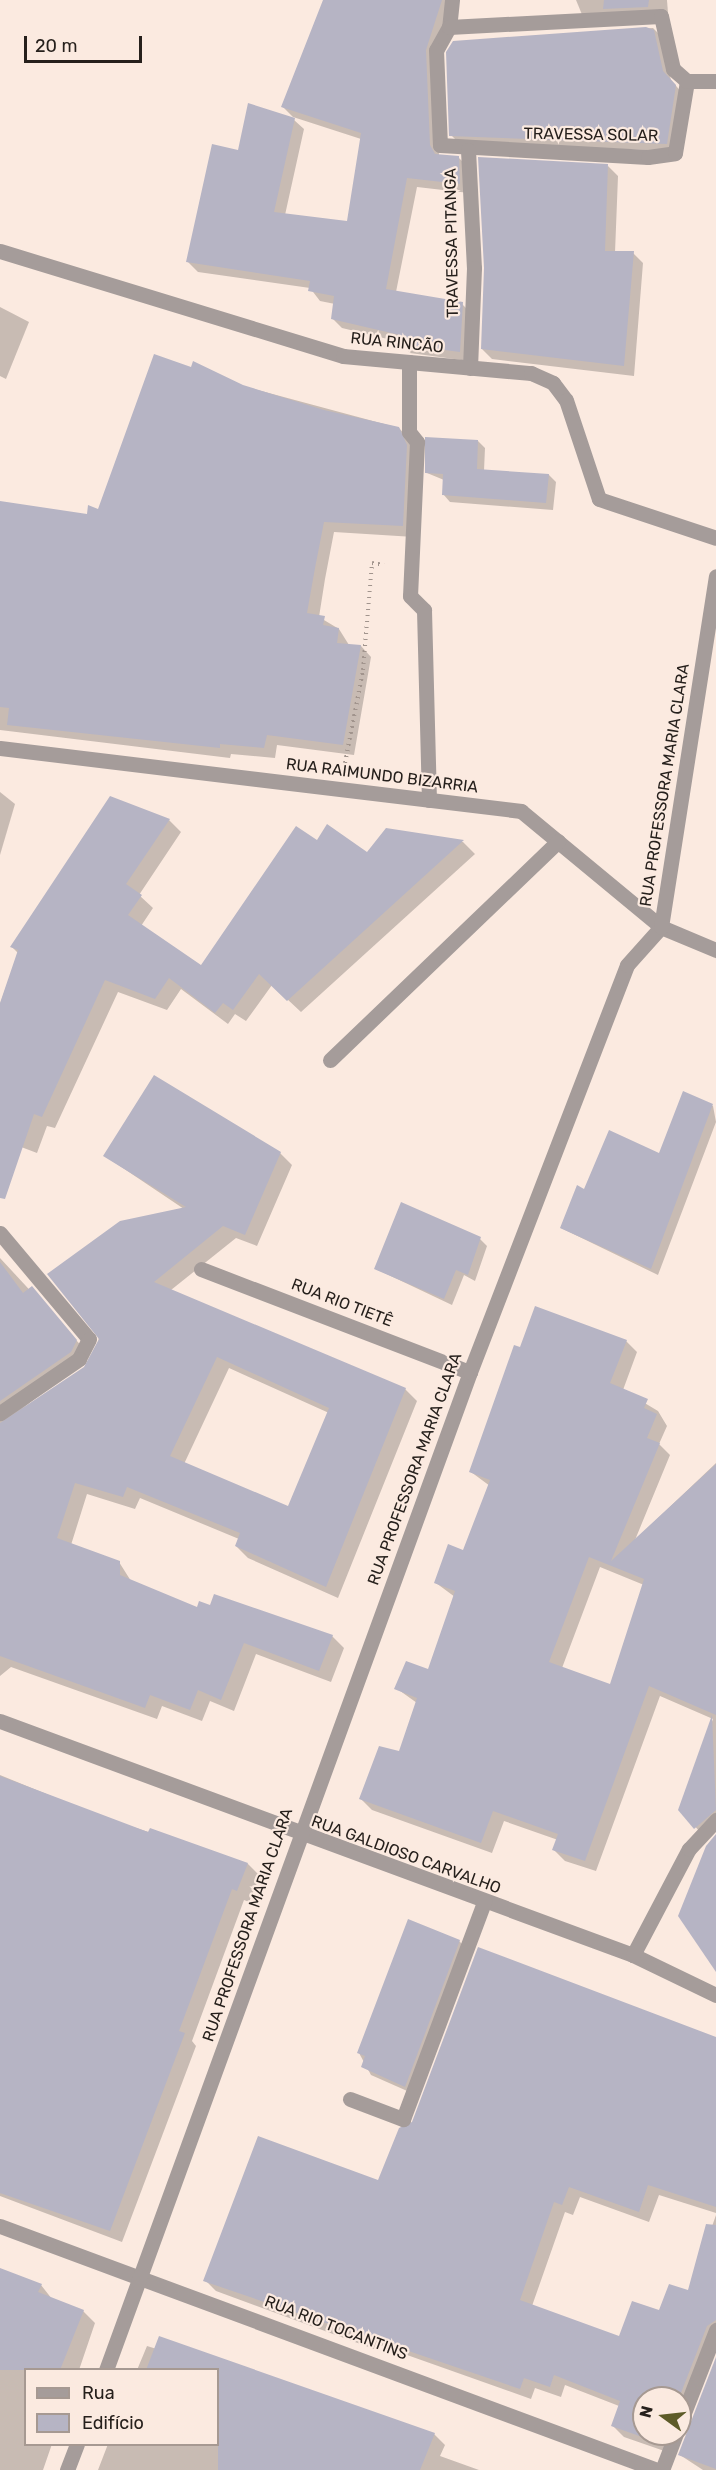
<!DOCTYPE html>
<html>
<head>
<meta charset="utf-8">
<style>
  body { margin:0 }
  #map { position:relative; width:716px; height:2470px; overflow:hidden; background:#fbeae0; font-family:Rubik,sans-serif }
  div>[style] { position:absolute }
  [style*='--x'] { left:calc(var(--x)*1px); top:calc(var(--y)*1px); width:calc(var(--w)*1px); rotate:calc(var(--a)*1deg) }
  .shadow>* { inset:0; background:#0003 }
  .building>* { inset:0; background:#b6b4c4 }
  .path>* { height:4px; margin-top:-2px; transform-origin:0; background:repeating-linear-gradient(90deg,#a1948d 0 1.5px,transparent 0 6px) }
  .minor>* { height:15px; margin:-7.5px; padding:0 7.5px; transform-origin:7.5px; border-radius:7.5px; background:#a59c9a }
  span { translate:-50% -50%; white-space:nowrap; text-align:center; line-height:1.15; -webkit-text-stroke:4.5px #fbeae0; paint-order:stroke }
  .street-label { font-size:16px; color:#26201c }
  .legend { position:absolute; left:24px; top:2368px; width:195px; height:78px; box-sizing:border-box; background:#fbeae0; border:2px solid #a69992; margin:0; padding:8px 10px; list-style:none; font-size:18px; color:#26201c }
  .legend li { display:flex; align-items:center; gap:12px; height:30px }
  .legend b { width:30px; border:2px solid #a69992 }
  .north { position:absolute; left:632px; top:2386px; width:60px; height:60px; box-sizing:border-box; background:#fbeae0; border:2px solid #a69992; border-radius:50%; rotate:285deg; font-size:16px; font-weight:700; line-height:24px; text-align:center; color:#26201c }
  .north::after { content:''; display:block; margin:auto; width:21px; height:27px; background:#5d5b28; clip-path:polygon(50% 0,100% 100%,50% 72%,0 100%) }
  .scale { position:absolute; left:24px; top:36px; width:118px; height:27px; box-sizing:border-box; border:3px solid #26201c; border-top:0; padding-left:8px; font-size:18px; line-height:21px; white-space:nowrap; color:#26201c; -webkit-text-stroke:4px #fbeae0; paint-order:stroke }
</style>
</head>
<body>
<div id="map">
  <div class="shadow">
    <i style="clip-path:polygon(325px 0,453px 0,436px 60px,439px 155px,458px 157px,468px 167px,469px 193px,417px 187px,396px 292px,462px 304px,472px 314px,469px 361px,410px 353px,400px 342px,342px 328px,332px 318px,335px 304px,320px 301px,310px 288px,198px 272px,188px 262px,239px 152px,294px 120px,304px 129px,285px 215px,348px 223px,361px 139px,293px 117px,283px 107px)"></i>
    <i style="clip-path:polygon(576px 0,667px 0,668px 13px,583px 17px)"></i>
    <i style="clip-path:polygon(653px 28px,660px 35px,671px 80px,683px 94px,674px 151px,459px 143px,451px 135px,453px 42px)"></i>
    <i style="clip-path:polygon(608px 166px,618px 176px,615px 253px,633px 253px,643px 263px,634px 376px,492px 359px,482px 349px)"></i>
    <i style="clip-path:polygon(0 307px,29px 322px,6px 379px,0 376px)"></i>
    <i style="clip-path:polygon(243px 386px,399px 428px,410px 440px,414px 537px,334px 532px,325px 579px,319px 617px,339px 629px,349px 645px,361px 646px,371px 657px,354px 755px,277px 745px,275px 758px,231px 754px,230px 758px,0 730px,0 502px,88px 515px,99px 510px)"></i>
    <i style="clip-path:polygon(478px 441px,485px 448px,484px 471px,549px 475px,556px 482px,553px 510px,450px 502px,443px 494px,444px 480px,427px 473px)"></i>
    <i style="clip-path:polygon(0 792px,15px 804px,0 855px)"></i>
    <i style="clip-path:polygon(169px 820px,181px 832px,139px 895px,153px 908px,141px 926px,202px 967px,317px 842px,368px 854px,386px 830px,463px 842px,475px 854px,301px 1012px,272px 985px,246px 1021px,235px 1014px,228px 1024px,181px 989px,167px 1010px,118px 992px,55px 1128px,47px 1126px,37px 1153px,0 1139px,0 1004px,18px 953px,12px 947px)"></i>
    <i style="clip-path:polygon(684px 1093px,713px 1106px,716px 1122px,658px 1275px,561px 1228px,585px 1191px,660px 1155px)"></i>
    <i style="clip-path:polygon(evenodd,280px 1153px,292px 1165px,257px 1246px,236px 1238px,171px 1290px,405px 1389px,417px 1401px,338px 1598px,248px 1558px,236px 1546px,239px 1539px,140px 1498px,135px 1509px,87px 1494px,71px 1545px,119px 1562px,131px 1581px,198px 1609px,332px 1636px,344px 1648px,331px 1682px,256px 1654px,234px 1711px,210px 1701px,202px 1721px,162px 1706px,157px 1719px,11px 1667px,0 1676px,0 1258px,89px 1354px,5px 1423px,86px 1368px,99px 1344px,98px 1332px,184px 1209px,105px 1156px,280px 1153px,229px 1368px,329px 1413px,288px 1508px,184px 1464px,229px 1368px)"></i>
    <i style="clip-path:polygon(480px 1239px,487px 1246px,475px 1281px,464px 1275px,452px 1305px,376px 1269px)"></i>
    <i style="clip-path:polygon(evenodd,626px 1341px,637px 1352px,623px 1390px,658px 1411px,667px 1426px,659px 1444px,670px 1455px,635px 1540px,716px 1463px,716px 1829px,706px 1839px,680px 1809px,713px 1719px,660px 1696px,596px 1871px,565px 1861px,554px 1850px,558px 1840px,504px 1821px,492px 1853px,372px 1810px,361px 1799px,400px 1753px,417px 1703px,396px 1688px,429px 1671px,455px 1597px,436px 1583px,464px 1552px,490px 1486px,471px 1472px,521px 1349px,626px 1341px,600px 1567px,644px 1585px,611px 1686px,562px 1668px,600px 1567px)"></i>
    <i style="clip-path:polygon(0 1775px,105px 1818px,248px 1864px,260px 1876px,249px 1902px,244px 1900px,192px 2041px,196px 2046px,122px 2242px,0 2196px)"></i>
    <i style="clip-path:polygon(459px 1941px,468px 1950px,414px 2094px,371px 2075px,359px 2053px)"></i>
    <i style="clip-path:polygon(evenodd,716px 2039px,716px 2213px,659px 2195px,649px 2222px,580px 2197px,573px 2215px,565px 2212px,532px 2306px,620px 2338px,689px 2292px,716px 2215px,716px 2341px,673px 2454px,624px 2437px,613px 2426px,619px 2406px,565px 2385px,561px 2397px,535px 2388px,531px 2399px,376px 2344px,374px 2349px,216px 2291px,205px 2280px,379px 2182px,716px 2039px,644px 2398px,680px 2398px,680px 2434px,644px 2434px,644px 2398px)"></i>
    <i style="clip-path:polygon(0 2270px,41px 2285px,52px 2299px,83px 2311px,95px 2323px,79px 2370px,26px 2370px,26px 2444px,52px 2444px,43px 2470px,0 2470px)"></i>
    <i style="clip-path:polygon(147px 2346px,434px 2434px,445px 2445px,440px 2456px,479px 2470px,98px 2470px,108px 2444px,218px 2444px,218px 2370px,137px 2370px)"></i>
    <i style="clip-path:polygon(716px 2361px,716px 2470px,703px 2470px,680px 2455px)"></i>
  </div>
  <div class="building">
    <i style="clip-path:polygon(323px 0,442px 0,426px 50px,430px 145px,435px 154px,459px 156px,460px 184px,407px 178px,386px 289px,463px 302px,460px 352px,399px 344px,400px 335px,331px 319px,334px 296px,308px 291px,310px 281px,186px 262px,212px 144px,238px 150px,248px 103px,295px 118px,274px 212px,347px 221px,361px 133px,281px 107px)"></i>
    <i style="clip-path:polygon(604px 0,649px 0,648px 7px,603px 9px)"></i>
    <i style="clip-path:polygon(646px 27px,654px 30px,663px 71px,676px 85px,667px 144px,449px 136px,446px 52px,453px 41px)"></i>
    <i style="clip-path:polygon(478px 157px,608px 164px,605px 251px,634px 251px,624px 366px,481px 349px,484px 268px)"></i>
    <i style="clip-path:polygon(154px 354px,191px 367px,193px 361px,243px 385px,324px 410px,399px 427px,407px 445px,403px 526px,324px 522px,315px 568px,307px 613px,325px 616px,323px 625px,339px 628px,337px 643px,361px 645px,343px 745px,267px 735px,264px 748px,220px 744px,220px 748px,7px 725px,9px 708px,0 707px,0 501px,87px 514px,88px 505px,98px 509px)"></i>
    <i style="clip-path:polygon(425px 437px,478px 440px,477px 469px,549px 474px,546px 503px,442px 495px,443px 474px,425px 473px)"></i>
    <i style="clip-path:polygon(110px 796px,170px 819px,126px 884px,142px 895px,128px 915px,201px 965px,296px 826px,317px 840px,327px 824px,367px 852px,386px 828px,464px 840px,287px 1001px,259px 974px,233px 1010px,223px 1003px,215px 1013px,169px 978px,155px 999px,105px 980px,42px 1117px,34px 1114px,5px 1199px,0 1198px,0 1003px,18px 950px,10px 947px)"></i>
    <i style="clip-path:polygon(evenodd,154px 1075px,281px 1152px,245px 1235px,223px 1226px,154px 1282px,406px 1388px,326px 1587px,235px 1546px,240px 1533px,127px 1487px,123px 1497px,75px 1483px,57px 1538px,120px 1561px,120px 1575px,197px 1607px,199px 1601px,210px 1605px,214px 1594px,333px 1635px,319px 1671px,244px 1643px,221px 1700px,198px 1690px,190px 1710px,150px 1695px,145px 1708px,0 1656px,0 1423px,84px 1367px,99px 1339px,47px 1274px,120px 1221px,186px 1207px,103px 1156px,154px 1075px,217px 1357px,329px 1408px,288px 1506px,170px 1456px,217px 1357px)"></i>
    <i style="clip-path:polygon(683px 1091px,713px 1104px,651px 1269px,560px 1228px,577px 1185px,584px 1189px,609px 1130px,659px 1153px)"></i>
    <i style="clip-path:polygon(401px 1202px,481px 1237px,468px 1275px,456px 1270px,444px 1299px,374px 1269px)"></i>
    <i style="clip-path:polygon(0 1262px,23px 1293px,32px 1286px,77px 1340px,71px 1352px,0 1401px)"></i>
    <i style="clip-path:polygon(evenodd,535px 1306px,627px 1340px,610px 1383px,648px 1399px,644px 1408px,657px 1414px,647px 1438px,660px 1443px,611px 1561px,716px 1464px,716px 1715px,649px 1686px,585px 1861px,552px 1850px,558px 1834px,493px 1811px,481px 1843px,359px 1799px,379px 1746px,399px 1751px,417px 1698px,394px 1689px,406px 1661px,428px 1669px,455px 1591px,434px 1583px,448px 1544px,463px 1550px,490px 1480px,469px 1472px,514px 1345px,520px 1347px,535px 1306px,589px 1557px,644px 1579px,610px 1684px,549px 1662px,589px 1557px)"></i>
    <i style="clip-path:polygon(712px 1715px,716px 1810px,694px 1829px,678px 1810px)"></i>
    <i style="clip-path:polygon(0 1776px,148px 1832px,150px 1828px,248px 1863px,237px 1891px,232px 1889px,179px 2031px,185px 2033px,110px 2231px,0 2193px)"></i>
    <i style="clip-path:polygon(716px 1834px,716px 1972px,678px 1916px,706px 1846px)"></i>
    <i style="clip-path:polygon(408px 1919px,460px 1940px,405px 2087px,361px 2067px,365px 2056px,357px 2053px)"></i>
    <i style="clip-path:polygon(478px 1947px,716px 2037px,716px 2207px,648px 2185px,639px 2212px,569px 2187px,562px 2205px,554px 2202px,520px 2300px,619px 2336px,632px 2301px,659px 2310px,669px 2284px,688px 2290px,706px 2224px,716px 2225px,716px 2320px,707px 2326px,679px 2398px,644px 2398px,644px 2434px,666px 2434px,662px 2444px,611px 2426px,620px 2401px,554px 2375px,550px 2387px,524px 2378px,520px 2389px,203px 2281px,258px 2136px,378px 2180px,399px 2128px,412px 2122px)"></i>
    <i style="clip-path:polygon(0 2268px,42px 2284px,38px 2292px,84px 2310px,60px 2370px,0 2370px)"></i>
    <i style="clip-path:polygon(159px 2336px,435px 2433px,420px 2470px,218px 2470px,218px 2370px,146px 2370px)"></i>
    <i style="clip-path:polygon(716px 2357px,716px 2469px,678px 2455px)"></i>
  </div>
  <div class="path">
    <i style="--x:345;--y:763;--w:95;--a:-79"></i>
    <i style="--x:363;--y:670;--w:107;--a:-85.2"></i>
    <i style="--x:372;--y:563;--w:12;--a:9"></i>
  </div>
  <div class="minor">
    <i style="--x:452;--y:0;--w:27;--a:96"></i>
    <i style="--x:449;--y:27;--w:26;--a:119"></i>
    <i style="--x:436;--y:50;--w:95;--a:87.6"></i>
    <i style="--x:440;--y:145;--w:208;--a:3.3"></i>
    <i style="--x:648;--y:157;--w:27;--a:-8"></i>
    <i style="--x:675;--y:153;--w:73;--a:-80.5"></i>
    <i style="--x:687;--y:81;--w:29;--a:0"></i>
    <i style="--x:449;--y:27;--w:212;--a:-3"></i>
    <i style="--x:661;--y:16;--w:54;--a:77.2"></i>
    <i style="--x:673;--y:69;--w:18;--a:41"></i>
    <i style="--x:468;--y:150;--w:118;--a:87.1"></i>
    <i style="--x:474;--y:268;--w:100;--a:92.3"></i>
    <i style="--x:0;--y:251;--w:359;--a:17"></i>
    <i style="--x:343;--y:356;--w:189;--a:5.2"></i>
    <i style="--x:531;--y:373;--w:24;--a:24"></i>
    <i style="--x:553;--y:383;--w:21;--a:53"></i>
    <i style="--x:566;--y:400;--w:104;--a:71.6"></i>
    <i style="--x:599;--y:499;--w:123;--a:18.4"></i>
    <i style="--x:409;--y:362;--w:70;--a:90"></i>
    <i style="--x:409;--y:432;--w:13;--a:51"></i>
    <i style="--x:417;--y:442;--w:154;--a:92.6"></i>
    <i style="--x:410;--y:596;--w:20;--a:45"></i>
    <i style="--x:424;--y:610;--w:190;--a:88.5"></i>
    <i style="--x:0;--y:748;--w:525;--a:6.89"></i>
    <i style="--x:521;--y:811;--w:182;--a:39.6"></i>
    <i style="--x:661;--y:927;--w:60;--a:22.7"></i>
    <i style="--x:330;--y:1060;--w:316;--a:-43.8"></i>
    <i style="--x:0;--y:1233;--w:138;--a:50"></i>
    <i style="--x:89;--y:1339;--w:22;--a:117"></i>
    <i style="--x:79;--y:1359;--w:96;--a:145.6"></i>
    <i style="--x:201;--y:1269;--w:288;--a:21"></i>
    <i style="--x:0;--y:1721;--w:675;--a:20.29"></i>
    <i style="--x:633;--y:1955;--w:92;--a:25.7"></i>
    <i style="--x:633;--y:1955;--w:120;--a:-62.2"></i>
    <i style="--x:689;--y:1849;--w:40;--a:-47"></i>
    <i style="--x:350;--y:2099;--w:57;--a:20.7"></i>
    <i style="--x:403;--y:2119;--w:232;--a:-69.5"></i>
    <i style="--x:0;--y:2226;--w:701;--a:20.37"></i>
    <i style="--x:106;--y:2370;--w:1062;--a:-69.96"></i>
    <i style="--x:470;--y:1372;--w:436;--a:-68.9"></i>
    <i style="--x:627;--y:965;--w:51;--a:-48.2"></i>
    <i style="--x:661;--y:927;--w:355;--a:-81.1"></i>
    <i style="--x:680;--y:2423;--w:100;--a:-68.8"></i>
    <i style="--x:67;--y:2470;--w:28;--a:-69"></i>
    <i style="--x:662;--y:2470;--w:39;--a:-69"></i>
  </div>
  <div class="street-label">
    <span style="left:591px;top:135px;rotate:1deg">TRAVESSA SOLAR</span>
    <span style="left:452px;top:243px;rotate:-91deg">TRAVESSA PITANGA</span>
    <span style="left:397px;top:343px;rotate:6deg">RUA RINCÃO</span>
    <span style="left:382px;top:776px;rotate:7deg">RUA RAIMUNDO BIZARRIA</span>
    <span style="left:665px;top:785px;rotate:-81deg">RUA PROFESSORA MARIA CLARA</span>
    <span style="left:342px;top:1303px;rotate:21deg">RUA RIO TIETÊ</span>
    <span style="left:415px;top:1469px;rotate:-70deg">RUA PROFESSORA MARIA CLARA</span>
    <span style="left:406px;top:1855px;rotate:20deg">RUA GALDIOSO CARVALHO</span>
    <span style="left:248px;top:1925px;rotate:-71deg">RUA PROFESSORA MARIA CLARA</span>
    <span style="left:336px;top:2328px;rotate:21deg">RUA RIO TOCANTINS</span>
  </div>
  <ul class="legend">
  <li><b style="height:8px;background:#a59c9a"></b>Rua</li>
  <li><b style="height:16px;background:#b6b4c4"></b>Edifício</li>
  </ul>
  <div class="north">N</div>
  <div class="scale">20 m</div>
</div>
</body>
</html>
